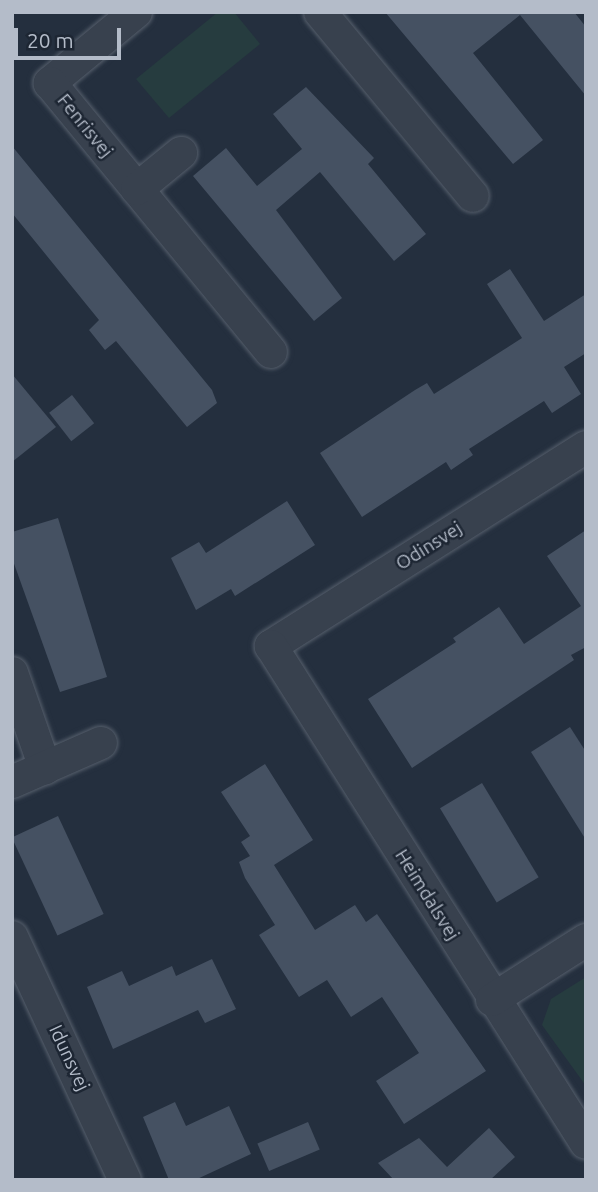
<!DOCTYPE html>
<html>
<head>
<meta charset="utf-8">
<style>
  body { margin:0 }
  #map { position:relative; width:598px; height:1192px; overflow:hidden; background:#242f3e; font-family:Ubuntu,sans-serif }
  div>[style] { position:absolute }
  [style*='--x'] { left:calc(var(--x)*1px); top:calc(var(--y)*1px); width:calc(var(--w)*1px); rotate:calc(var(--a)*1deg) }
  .green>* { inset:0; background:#263c3f }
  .building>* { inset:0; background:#455162; transform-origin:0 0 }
  .roads { filter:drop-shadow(0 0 2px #565f6c) drop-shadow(0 0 2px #565f6c) }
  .street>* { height:32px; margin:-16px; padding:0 16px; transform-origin:16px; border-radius:16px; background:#38414e }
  span { translate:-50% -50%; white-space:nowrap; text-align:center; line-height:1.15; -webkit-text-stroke:5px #1d2633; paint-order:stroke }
  .street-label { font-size:19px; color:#b4bcc9 }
  .frame { position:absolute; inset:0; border:14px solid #b4bcc9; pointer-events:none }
  .scale { position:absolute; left:14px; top:28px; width:107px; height:32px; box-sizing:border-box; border:4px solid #b4bcc9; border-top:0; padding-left:9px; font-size:21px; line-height:24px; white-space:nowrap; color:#b4bcc9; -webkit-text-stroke:5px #1d2633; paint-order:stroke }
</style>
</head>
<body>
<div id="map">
  <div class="green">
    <i style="clip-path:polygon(218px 12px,234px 12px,260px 44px,169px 118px,136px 79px)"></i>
    <i style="clip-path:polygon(586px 977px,586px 1086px,542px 1025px,551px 999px)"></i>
  </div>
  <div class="building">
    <i style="clip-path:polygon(385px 12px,574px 12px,586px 27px,586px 96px,520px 15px,473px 53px,543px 140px,513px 164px)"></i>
    <i style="clip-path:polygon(306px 87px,374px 158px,368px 164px,426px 234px,394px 261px,320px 172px,276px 210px,342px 298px,314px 321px,193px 176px,226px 148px,257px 186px,302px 149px,273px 114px)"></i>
    <i style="clip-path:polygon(12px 146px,212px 390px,217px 403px,187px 427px,116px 341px,105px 350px,89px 330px,99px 320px,12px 213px)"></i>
    <i style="clip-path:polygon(510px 269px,544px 321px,586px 294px,586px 353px,564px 367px,581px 394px,552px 413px,544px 401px,469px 449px,473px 455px,451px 470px,446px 462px,362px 517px,320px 453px,415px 390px,427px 383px,434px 394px,522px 338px,487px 284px)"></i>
    <i style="clip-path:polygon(12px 374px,56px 427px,12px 462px)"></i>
    <i style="left:72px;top:395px;width:36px;height:29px;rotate:52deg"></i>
    <i style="clip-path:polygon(287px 501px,315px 545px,235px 596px,231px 589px,196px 610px,171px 558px,199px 542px,206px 553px)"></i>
    <i style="clip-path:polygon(58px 518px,107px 677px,60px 692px,12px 558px,12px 532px)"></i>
    <i style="clip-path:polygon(586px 530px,586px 647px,571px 655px,574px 660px,412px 768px,368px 699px,456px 642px,453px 638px,499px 607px,524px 644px,581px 606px,547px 556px)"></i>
    <i style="clip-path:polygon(570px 727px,586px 752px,586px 840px,531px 752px)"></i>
    <i style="clip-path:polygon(265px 764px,313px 840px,274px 865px,315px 930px,355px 905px,366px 922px,377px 914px,486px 1071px,404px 1124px,376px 1081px,419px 1053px,382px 997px,351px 1017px,327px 980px,299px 997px,259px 935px,275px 925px,245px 878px,239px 862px,250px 856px,241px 842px,250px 836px,221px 792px)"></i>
    <i style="left:482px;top:783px;width:110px;height:49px;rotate:59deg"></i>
    <i style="left:58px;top:816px;width:108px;height:51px;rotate:65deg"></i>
    <i style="clip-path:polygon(212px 959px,236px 1009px,205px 1023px,198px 1010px,113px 1049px,87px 987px,122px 971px,129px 986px,172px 966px,176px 976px)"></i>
    <i style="clip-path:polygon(175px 1102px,186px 1126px,229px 1106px,251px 1154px,195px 1180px,169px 1180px,143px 1117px)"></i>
    <i style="left:308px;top:1122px;width:30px;height:55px;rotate:67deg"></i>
    <i style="clip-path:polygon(489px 1128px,515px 1157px,490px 1180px,394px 1180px,378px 1163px,419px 1138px,447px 1167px)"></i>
  </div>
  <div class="roads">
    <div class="street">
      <i style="--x:136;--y:12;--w:112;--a:140.5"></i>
      <i style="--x:50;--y:83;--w:348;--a:50.6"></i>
      <i style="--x:320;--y:12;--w:239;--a:50.3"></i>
      <i style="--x:137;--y:189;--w:57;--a:-39.3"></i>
      <i style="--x:586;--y:447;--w:373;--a:147.7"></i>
      <i style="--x:271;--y:646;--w:588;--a:57.63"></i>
      <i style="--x:12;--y:673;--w:101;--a:70.8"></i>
      <i style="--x:12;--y:782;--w:97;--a:-23.7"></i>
      <i style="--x:12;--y:937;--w:268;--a:65.1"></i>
      <i style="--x:492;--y:1000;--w:112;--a:-32.6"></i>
    </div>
  </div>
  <div class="street-label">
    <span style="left:85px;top:126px;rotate:51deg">Fenrisvej</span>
    <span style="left:429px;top:546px;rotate:-32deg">Odinsvej</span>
    <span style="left:427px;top:895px;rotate:58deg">Heimdalsvej</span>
    <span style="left:69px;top:1058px;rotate:65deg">Idunsvej</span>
  </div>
  <div class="frame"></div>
  <div class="scale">20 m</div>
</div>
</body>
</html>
